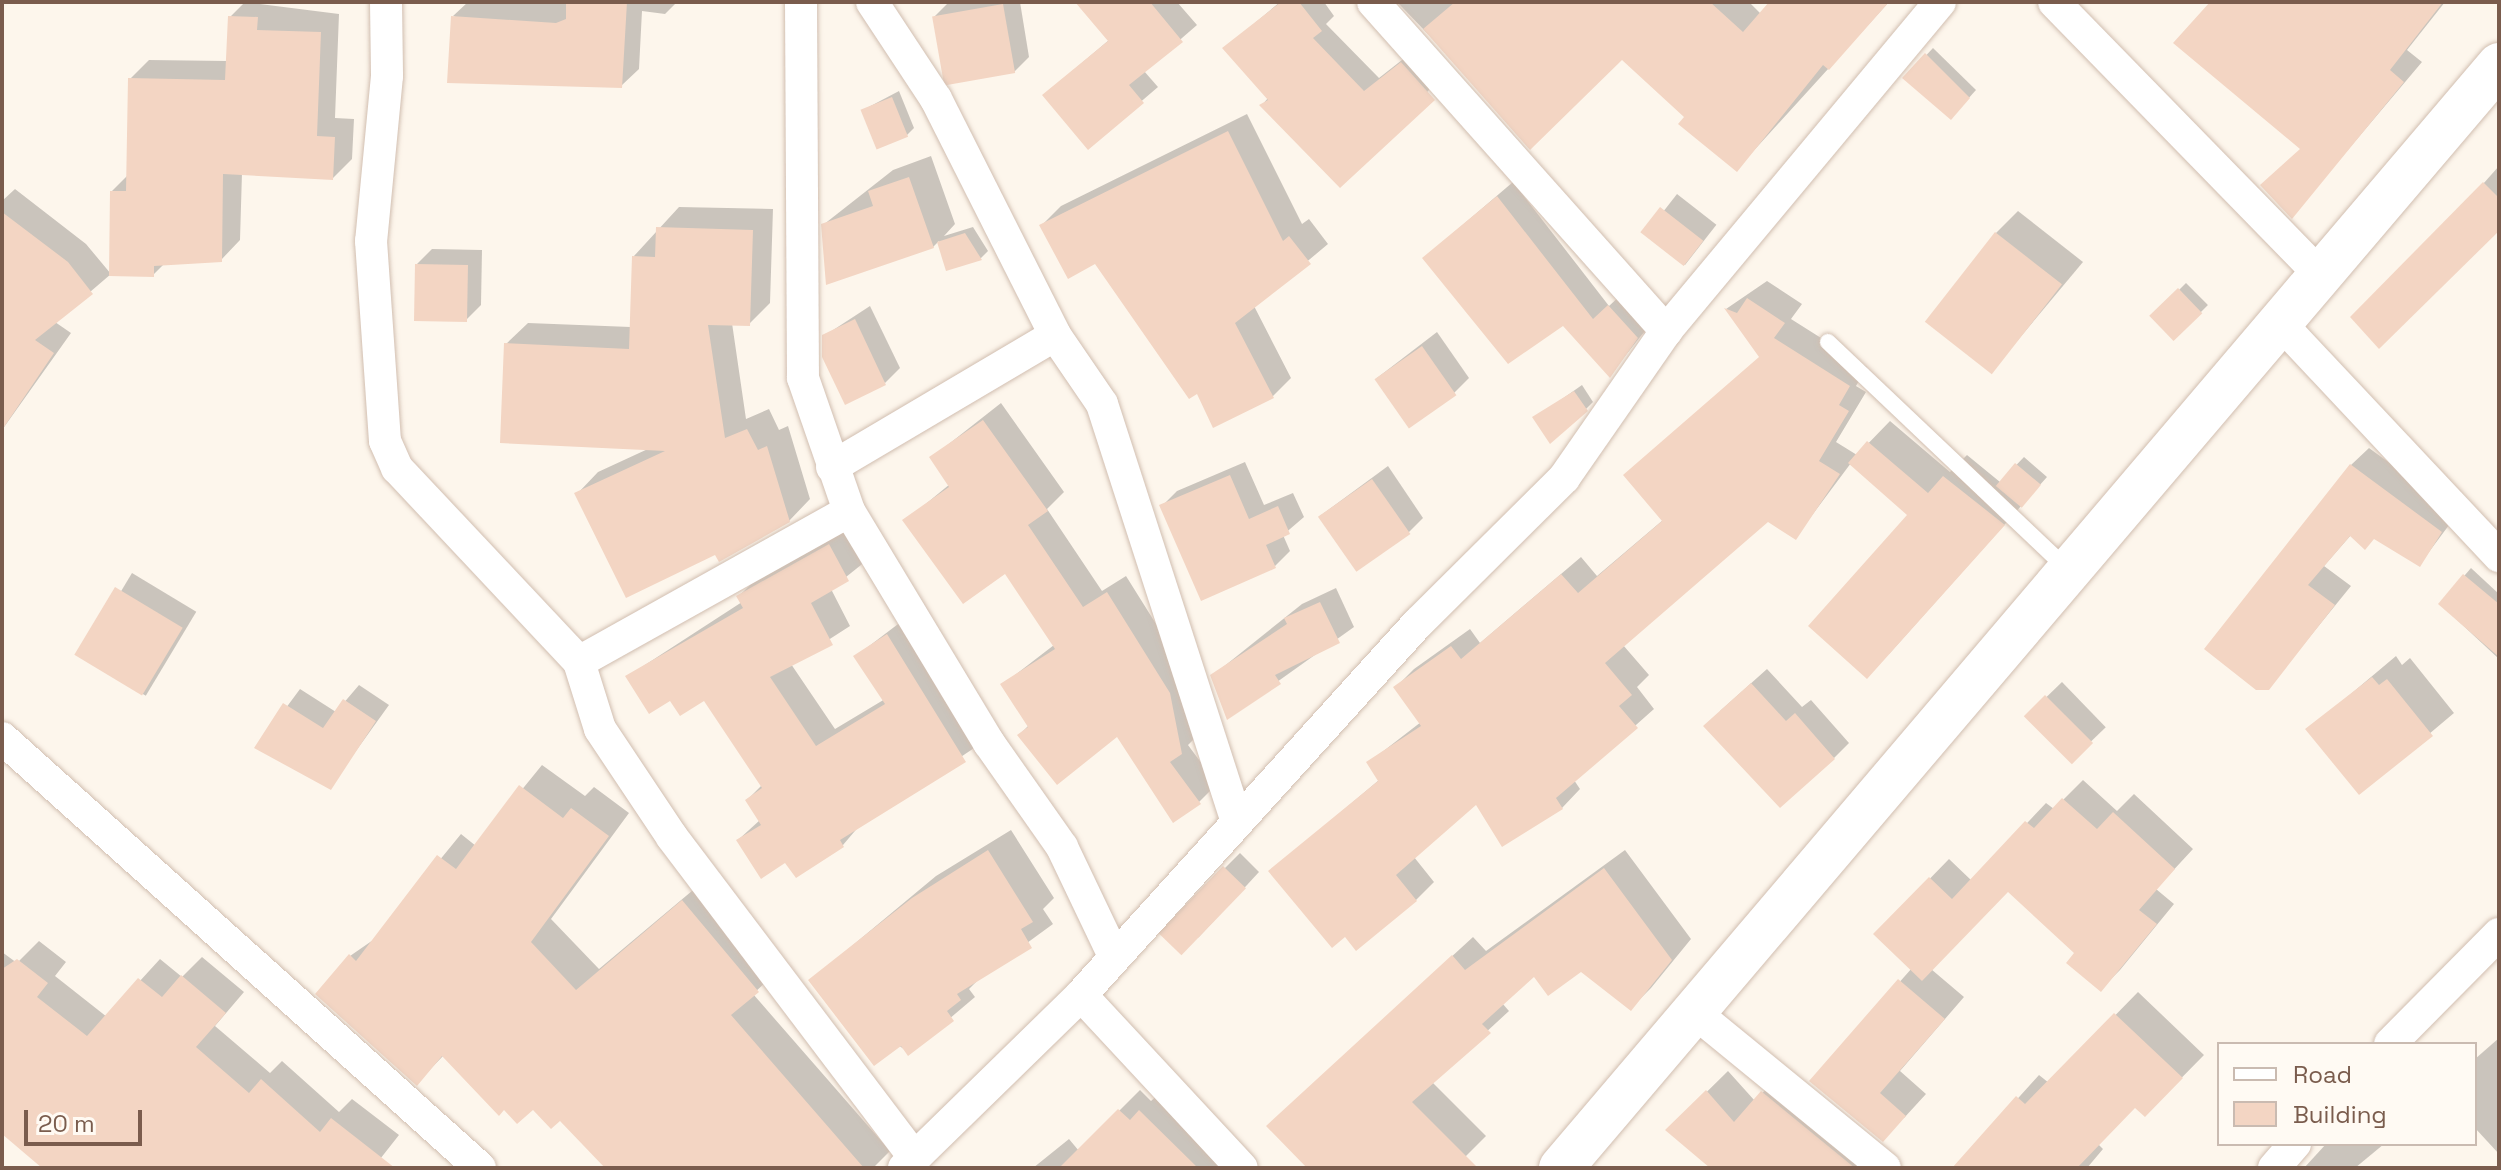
<!DOCTYPE html>
<html>
<head>
<meta charset="utf-8">
<style>
  body { margin:0 }
  #map { position:relative; width:2501px; height:1170px; overflow:hidden; background:#fdf6ec; font-family:"Space Grotesk",sans-serif }
  div>[style] { position:absolute }
  [style*='--x'] { left:calc(var(--x)*1px); top:calc(var(--y)*1px); width:calc(var(--w)*1px); rotate:calc(var(--a)*1deg) }
  .shadow>* { inset:0; background:#0003; transform-origin:0 0 }
  .building>* { inset:0; background:#f3d5c3; transform-origin:0 0 }
  .roads { filter:drop-shadow(0 0 2px #d1beb0) drop-shadow(0 0 2px #d1beb0) }
  .lane>* { height:16px; margin:-8px; padding:0 8px; transform-origin:8px; border-radius:8px; background:#fff }
  .street>* { height:32px; margin:-16px; padding:0 16px; transform-origin:16px; border-radius:16px; background:#fff }
  .secondary>* { height:44px; margin:-22px; padding:0 22px; transform-origin:22px; border-radius:22px; background:#fff }
  span { translate:-50% -50%; white-space:nowrap; text-align:center; line-height:1.15; -webkit-text-stroke:6px #fffaf3; paint-order:stroke }
  .frame { position:absolute; inset:0; border:4px solid #7a5c4d; pointer-events:none }
  .legend { position:absolute; left:2217px; top:1042px; width:260px; height:104px; box-sizing:border-box; background:#fffaf3; border:2px solid #cabbb1; margin:0; padding:10px 14px; list-style:none; font-size:24px; color:#7a5c4d }
  .legend li { display:flex; align-items:center; gap:16px; height:40px }
  .legend b { width:40px; border:2px solid #cabbb1 }
  .scale { position:absolute; left:24px; top:1110px; width:118px; height:36px; box-sizing:border-box; border:4px solid #7a5c4d; border-top:0; padding-left:10px; font-size:24px; line-height:28px; white-space:nowrap; color:#7a5c4d; -webkit-text-stroke:6px #fffaf3; paint-order:stroke }
</style>
</head>
<body>
<div id="map">
  <div class="shadow">
    <i style="clip-path:polygon(245px 2px,339px 14px,335px 118px,354px 119px,352px 159px,333px 178px,242px 173px,240px 240px,221px 260px,165px 263px,153px 275px,111px 274px,55px 322px,71px 333px,2px 430px,2px 201px,15px 189px,86px 244px,111px 274px,112px 191px,128px 175px,130px 79px,149px 60px,228px 61px,230px 17px)"></i>
    <i style="clip-path:polygon(468px 2px,677px 2px,665px 14px,642px 11px,639px 69px,621px 86px,453px 16px)"></i>
    <i style="clip-path:polygon(949px 2px,1020px 2px,1029px 57px,1014px 72px,934px 17px)"></i>
    <i style="clip-path:polygon(1082px 2px,1177px 2px,1197px 25px,1144px 71px,1158px 87px,1088px 147px,1044px 95px,1109px 40px)"></i>
    <i style="clip-path:polygon(1280px 2px,1324px 2px,1334px 16px,1326px 24px,1379px 78px,1416px 49px,1441px 77px,1354px 171px,1262px 105px,1268px 98px,1225px 48px)"></i>
    <i style="clip-path:polygon(1397px 2px,1509px 2px,1454px 61px)"></i>
    <i style="clip-path:polygon(1589px 2px,1749px 2px,1762px 15px,1775px 2px,1889px 2px,1737px 169px)"></i>
    <i style="clip-path:polygon(2213px 2px,2445px 2px,2407px 50px,2422px 62px,2292px 216px,2302px 149px)"></i>
    <i style="clip-path:polygon(1933px 48px,1976px 90px,1958px 110px,1905px 78px)"></i>
    <i style="clip-path:polygon(899px 91px,914px 128px,907px 135px,863px 110px)"></i>
    <i style="clip-path:polygon(1247px 114px,1302px 224px,1309px 219px,1328px 244px,1254px 306px,1291px 378px,1272px 397px,1198px 391px,1096px 262px,1042px 225px,1061px 206px)"></i>
    <i style="clip-path:polygon(931px 156px,955px 224px,944px 236px,973px 227px,988px 251px,981px 258px,947px 268px,939px 241px,933px 247px,823px 225px,893px 170px)"></i>
    <i style="clip-path:polygon(2499px 166px,2499px 227px,2419px 256px)"></i>
    <i style="clip-path:polygon(1513px 182px,1609px 306px,1624px 292px,1652px 322px,1610px 375px,1563px 324px,1424px 258px)"></i>
    <i style="left:1677px;top:194px;width:50px;height:51px;rotate:38deg"></i>
    <i style="clip-path:polygon(679px 207px,773px 209px,770px 303px,749px 324px,732px 323px,746px 419px,769px 409px,779px 430px,788px 426px,810px 499px,789px 521px,716px 552px,577px 494px,598px 472px,650px 448px,506px 344px,528px 323px,631px 327px,634px 256px)"></i>
    <i style="clip-path:polygon(2018px 211px,2083px 262px,1992px 371px,1996px 233px)"></i>
    <i style="clip-path:polygon(432px 249px,482px 250px,481px 305px,466px 320px,417px 264px)"></i>
    <i style="clip-path:polygon(1767px 281px,1802px 304px,1791px 319px,1867px 367px,1856px 386px,1866px 392px,1836px 442px,1857px 455px,1890px 421px,1950px 472px,1967px 455px,2000px 482px,2024px 457px,2047px 477px,1889px 654px,1910px 515px,1851px 463px,1795px 538px,1768px 520px,1623px 645px,1649px 675px,1637px 687px,1654px 709px,1574px 780px,1580px 789px,1562px 808px,1476px 802px,1414px 857px,1434px 882px,1416px 900px,1346px 934px,1271px 871px,1379px 780px,1368px 763px,1421px 722px,1396px 687px,1414px 669px,1470px 629px,1480px 643px,1581px 557px,1597px 576px,1663px 520px,1761px 356px,1726px 309px)"></i>
    <i style="left:2186px;top:283px;width:31px;height:47px;rotate:45deg"></i>
    <i style="clip-path:polygon(870px 306px,900px 368px,885px 383px,824px 336px)"></i>
    <i style="clip-path:polygon(1437px 332px,1469px 378px,1454px 393px,1377px 378px)"></i>
    <i style="clip-path:polygon(1582px 385px,1593px 402px,1586px 409px,1535px 418px)"></i>
    <i style="clip-path:polygon(1001px 403px,1064px 492px,1047px 509px,1102px 591px,1126px 576px,1188px 675px,1199px 734px,1188px 745px,1217px 784px,1199px 802px,1118px 734px,1019px 735px,1029px 725px,1002px 685px,1054px 645px,1006px 571px,905px 521px,950px 484px,931px 458px)"></i>
    <i style="clip-path:polygon(2369px 448px,2458px 513px,2420px 564px,2375px 537px,2351px 535px,2324px 566px,2351px 586px,2268px 688px,2351px 465px)"></i>
    <i style="clip-path:polygon(1245px 462px,1264px 505px,1293px 493px,1304px 517px,1283px 535px,1290px 551px,1275px 566px,1202px 598px,1162px 506px,1177px 491px)"></i>
    <i style="clip-path:polygon(1388px 466px,1423px 518px,1408px 533px,1320px 516px)"></i>
    <i style="clip-path:polygon(848px 527px,866px 561px,831px 589px,850px 626px,791px 664px,835px 729px,885px 699px,856px 656px,906px 618px,983px 742px,860px 825px,843px 845px,786px 860px,738px 840px,760px 820px,747px 800px,762px 785px,705px 698px,671px 698px,628px 676px,742px 602px,739px 596px,757px 578px)"></i>
    <i style="clip-path:polygon(2471px 568px,2499px 594px,2499px 659px,2440px 604px)"></i>
    <i style="left:132px;top:573px;width:75px;height:98px;rotate:31deg"></i>
    <i style="clip-path:polygon(1336px 588px,1354px 627px,1228px 717px,1212px 676px,1302px 604px)"></i>
    <i style="clip-path:polygon(2396px 656px,2402px 665px,2410px 658px,2454px 713px,2359px 793px,2308px 730px)"></i>
    <i style="clip-path:polygon(1767px 669px,1802px 707px,1811px 700px,1849px 743px,1834px 758px,1720px 711px)"></i>
    <i style="left:2062px;top:682px;width:63px;height:49px;rotate:46deg"></i>
    <i style="clip-path:polygon(359px 685px,389px 705px,330px 787px,257px 747px,300px 689px,336px 712px)"></i>
    <i style="clip-path:polygon(542px 765px,585px 796px,594px 787px,629px 813px,551px 919px,599px 969px,705px 880px,780px 969px,753px 994px,890px 1151px,873px 1168px,607px 1168px,560px 1118px,444px 1055px,417px 1083px,350px 956px,376px 938px,461px 834px,476px 846px)"></i>
    <i style="clip-path:polygon(2083px 780px,2117px 811px,2134px 794px,2193px 849px,2156px 889px,2174px 904px,2120px 970px,2101px 989px,2077px 953px,2008px 890px,1931px 969px,1964px 997px,1900px 1071px,1926px 1094px,1904px 1118px,1812px 1081px,1912px 968px,1876px 934px,1949px 859px,1972px 881px,2046px 803px,2054px 809px)"></i>
    <i style="clip-path:polygon(1011px 830px,1054px 898px,1043px 909px,1053px 924px,982px 976px,969px 989px,975px 997px,909px 1053px,811px 980px,936px 876px)"></i>
    <i style="clip-path:polygon(1625px 850px,1691px 939px,1651px 988px,1631px 1008px,1582px 969px,1535px 974px,1502px 1003px,1509px 1011px,1432px 1082px,1486px 1136px,1454px 1168px,1310px 1168px,1289px 1106px,1473px 937px,1486px 951px)"></i>
    <i style="clip-path:polygon(1240px 853px,1259px 872px,1198px 938px,1225px 868px)"></i>
    <i style="clip-path:polygon(39px 941px,66px 962px,55px 976px,107px 1017px,160px 959px,182px 977px,202px 957px,244px 992px,215px 1026px,270px 1073px,282px 1061px,339px 1112px,352px 1099px,399px 1135px,373px 1168px,45px 1168px,2px 1132px,2px 952px,17px 963px)"></i>
    <i style="clip-path:polygon(2138px 992px,2204px 1055px,2145px 1115px,2135px 1106px,2098px 1144px,2103px 1149px,2087px 1168px,1955px 1168px,2039px 1075px,2049px 1083px)"></i>
    <i style="clip-path:polygon(2499px 1038px,2499px 1154px,2475px 1128px,2475px 1059px)"></i>
    <i style="clip-path:polygon(1728px 1071px,1755px 1101px,1783px 1071px,1871px 1168px,1713px 1168px,1668px 1130px)"></i>
    <i style="clip-path:polygon(1140px 1090px,1151px 1101px,1161px 1092px,1238px 1168px,1033px 1168px,1069px 1139px,1079px 1151px)"></i>
    <i style="clip-path:polygon(2326px 1144px,2384px 1144px,2355px 1168px,2304px 1168px)"></i>
  </div>
  <div class="building">
    <i style="clip-path:polygon(566px 2px,627px 2px,622px 88px,447px 83px,451px 16px,556px 23px,566px 19px)"></i>
    <i style="clip-path:polygon(1075px 2px,1150px 2px,1183px 42px,1129px 85px,1144px 103px,1088px 150px,1042px 95px,1108px 41px)"></i>
    <i style="clip-path:polygon(1281px 2px,1299px 2px,1322px 31px,1313px 38px,1364px 91px,1401px 62px,1435px 100px,1340px 188px,1259px 105px,1268px 100px,1222px 48px)"></i>
    <i style="clip-path:polygon(1455px 2px,1710px 2px,1743px 32px,1769px 2px,1889px 2px,1829px 70px,1823px 65px,1737px 172px,1678px 124px,1684px 117px,1622px 60px,1530px 150px,1423px 29px)"></i>
    <i style="clip-path:polygon(2210px 2px,2443px 2px,2390px 70px,2404px 82px,2292px 219px,2260px 185px,2300px 149px,2173px 43px)"></i>
    <i style="left:1003px;top:4px;width:70px;height:72px;rotate:80deg"></i>
    <i style="clip-path:polygon(228px 16px,258px 17px,257px 30px,321px 32px,317px 136px,335px 137px,333px 180px,223px 174px,222px 262px,154px 266px,154px 277px,109px 276px,110px 191px,126px 191px,128px 78px,225px 80px)"></i>
    <i style="clip-path:polygon(1925px 53px,1970px 98px,1951px 120px,1902px 78px)"></i>
    <i style="left:892px;top:97px;width:43px;height:34px;rotate:68deg"></i>
    <i style="clip-path:polygon(1228px 131px,1283px 241px,1289px 236px,1311px 264px,1235px 323px,1274px 398px,1213px 428px,1197px 394px,1189px 399px,1095px 264px,1068px 279px,1039px 225px)"></i>
    <i style="clip-path:polygon(909px 177px,934px 248px,826px 285px,821px 224px,873px 206px,868px 191px)"></i>
    <i style="clip-path:polygon(2483px 182px,2499px 198px,2499px 231px,2379px 349px,2350px 317px)"></i>
    <i style="clip-path:polygon(1497px 196px,1593px 319px,1608px 305px,1638px 338px,1610px 378px,1563px 326px,1508px 364px,1422px 258px)"></i>
    <i style="left:1660px;top:207px;width:55px;height:32px;rotate:38deg"></i>
    <i style="clip-path:polygon(2px 212px,68px 262px,93px 294px,35px 340px,54px 353px,2px 430px)"></i>
    <i style="clip-path:polygon(656px 227px,753px 230px,750px 326px,708px 325px,725px 438px,747px 429px,758px 450px,767px 446px,790px 522px,719px 562px,715px 555px,626px 598px,574px 493px,665px 451px,500px 443px,504px 343px,629px 349px,632px 256px,655px 257px)"></i>
    <i style="left:1995px;top:232px;width:85px;height:114px;rotate:38deg"></i>
    <i style="clip-path:polygon(965px 233px,982px 260px,946px 271px,937px 242px)"></i>
    <i style="left:415px;top:264px;width:53px;height:57px;rotate:1deg"></i>
    <i style="left:2178px;top:288px;width:35px;height:40px;rotate:46deg"></i>
    <i style="clip-path:polygon(1747px 298px,1785px 323px,1774px 338px,1850px 386px,1839px 405px,1849px 411px,1819px 461px,1840px 474px,1796px 540px,1768px 522px,1605px 663px,1632px 695px,1619px 706px,1638px 728px,1556px 798px,1563px 809px,1502px 847px,1476px 805px,1396px 875px,1417px 901px,1356px 951px,1345px 937px,1332px 948px,1268px 871px,1378px 781px,1366px 762px,1421px 726px,1393px 687px,1451px 646px,1461px 659px,1561px 574px,1578px 593px,1662px 521px,1623px 475px,1759px 357px,1724px 308px,1737px 313px)"></i>
    <i style="clip-path:polygon(855px 319px,886px 385px,845px 405px,822px 357px,822px 335px)"></i>
    <i style="left:1422px;top:346px;width:60px;height:58px;rotate:55deg"></i>
    <i style="clip-path:polygon(1574px 391px,1588px 411px,1550px 444px,1532px 417px)"></i>
    <i style="clip-path:polygon(983px 420px,1048px 511px,1028px 525px,1083px 607px,1107px 592px,1170px 693px,1182px 754px,1170px 762px,1201px 804px,1173px 823px,1117px 737px,1057px 785px,1017px 735px,1028px 727px,1000px 684px,1055px 649px,1005px 574px,963px 604px,902px 520px,949px 487px,929px 457px)"></i>
    <i style="clip-path:polygon(1867px 441px,1928px 493px,1943px 476px,2005px 525px,1867px 679px,1808px 626px,1907px 515px,1848px 463px)"></i>
    <i style="left:2015px;top:463px;width:34px;height:30px;rotate:40deg"></i>
    <i style="clip-path:polygon(2350px 464px,2442px 532px,2420px 567px,2374px 539px,2365px 550px,2350px 536px,2308px 585px,2335px 605px,2269px 690px,2256px 690px,2204px 649px)"></i>
    <i style="clip-path:polygon(1230px 475px,1249px 519px,1278px 506px,1290px 534px,1266px 545px,1276px 568px,1201px 601px,1159px 505px)"></i>
    <i style="left:1372px;top:479px;width:67px;height:66px;rotate:55deg"></i>
    <i style="clip-path:polygon(829px 544px,849px 581px,811px 603px,833px 645px,770px 677px,816px 746px,885px 704px,853px 656px,887px 634px,966px 762px,840px 840px,844px 847px,796px 878px,785px 863px,761px 879px,736px 840px,761px 825px,745px 800px,762px 788px,704px 701px,680px 716px,670px 701px,649px 714px,625px 676px,743px 608px,736px 596px)"></i>
    <i style="clip-path:polygon(2463px 574px,2499px 604px,2499px 657px,2438px 604px)"></i>
    <i style="left:115px;top:587px;width:79px;height:79px;rotate:31deg"></i>
    <i style="clip-path:polygon(1320px 602px,1340px 643px,1275px 675px,1281px 684px,1227px 720px,1210px 675px,1287px 624px,1284px 618px)"></i>
    <i style="clip-path:polygon(2372px 677px,2379px 685px,2387px 679px,2433px 736px,2359px 795px,2305px 729px)"></i>
    <i style="clip-path:polygon(1751px 683px,1786px 721px,1795px 713px,1835px 759px,1780px 808px,1703px 726px)"></i>
    <i style="left:2045px;top:695px;width:68px;height:30px;rotate:45deg"></i>
    <i style="clip-path:polygon(343px 699px,376px 721px,331px 790px,254px 748px,283px 703px,323px 728px)"></i>
    <i style="clip-path:polygon(519px 785px,563px 818px,571px 808px,609px 836px,531px 942px,576px 990px,682px 900px,759px 992px,731px 1015px,864px 1168px,605px 1168px,560px 1121px,551px 1129px,533px 1110px,517px 1124px,504px 1110px,499px 1116px,442px 1056px,417px 1086px,315px 994px,349px 954px,356px 961px,437px 855px,456px 869px)"></i>
    <i style="clip-path:polygon(2062px 798px,2097px 829px,2113px 812px,2175px 869px,2139px 910px,2157px 924px,2101px 992px,2066px 963px,2074px 953px,2008px 892px,1922px 981px,1873px 934px,1929px 877px,1952px 899px,2025px 821px,2034px 828px)"></i>
    <i style="clip-path:polygon(988px 850px,1033px 922px,1021px 929px,1032px 948px,957px 994px,961px 1000px,947px 1011px,954px 1021px,908px 1056px,901px 1046px,874px 1066px,808px 980px,912px 898px)"></i>
    <i style="left:1223px;top:866px;width:32px;height:93px;rotate:44deg"></i>
    <i style="clip-path:polygon(1604px 868px,1672px 960px,1631px 1011px,1581px 972px,1548px 996px,1534px 977px,1482px 1024px,1491px 1033px,1412px 1102px,1478px 1168px,1307px 1168px,1266px 1126px,1452px 955px,1465px 970px)"></i>
    <i style="clip-path:polygon(17px 959px,48px 983px,37px 997px,87px 1036px,138px 978px,162px 997px,181px 975px,226px 1013px,196px 1047px,249px 1093px,261px 1079px,320px 1132px,331px 1118px,395px 1168px,42px 1168px,2px 1134px,2px 969px)"></i>
    <i style="clip-path:polygon(1898px 979px,1945px 1019px,1880px 1093px,1906px 1116px,1883px 1142px,1809px 1081px)"></i>
    <i style="clip-path:polygon(2114px 1013px,2183px 1078px,2145px 1117px,2135px 1108px,2077px 1168px,1952px 1168px,2016px 1096px,2025px 1104px)"></i>
    <i style="clip-path:polygon(1706px 1090px,1734px 1122px,1761px 1091px,1855px 1168px,1710px 1168px,1665px 1130px)"></i>
    <i style="clip-path:polygon(1118px 1109px,1130px 1120px,1139px 1110px,1198px 1168px,1059px 1168px)"></i>
  </div>
  <div class="roads">
    <div class="lane">
      <i style="--x:1828;--y:342;--w:330;--a:43.5"></i>
    </div>
    <div class="street">
      <i style="--x:386;--y:2;--w:74;--a:89.2"></i>
      <i style="--x:387;--y:76;--w:166;--a:95.5"></i>
      <i style="--x:371;--y:241;--w:200;--a:86"></i>
      <i style="--x:385;--y:441;--w:30;--a:66"></i>
      <i style="--x:397;--y:468;--w:266;--a:46.8"></i>
      <i style="--x:579;--y:662;--w:70;--a:72.6"></i>
      <i style="--x:600;--y:729;--w:130;--a:56.3"></i>
      <i style="--x:672;--y:837;--w:403;--a:52.9"></i>
      <i style="--x:801;--y:2;--w:376;--a:89.7"></i>
      <i style="--x:803;--y:378;--w:141;--a:70.9"></i>
      <i style="--x:849;--y:511;--w:271;--a:58.9"></i>
      <i style="--x:989;--y:743;--w:127;--a:54.9"></i>
      <i style="--x:1062;--y:847;--w:121;--a:64.5"></i>
      <i style="--x:872;--y:2;--w:116;--a:56.6"></i>
      <i style="--x:936;--y:99;--w:264;--a:63.2"></i>
      <i style="--x:1055;--y:335;--w:83;--a:55.7"></i>
      <i style="--x:1102;--y:404;--w:438;--a:72.1"></i>
      <i style="--x:1373;--y:2;--w:441;--a:48.3"></i>
      <i style="--x:2054;--y:2;--w:385;--a:45.7"></i>
      <i style="--x:2283;--y:326;--w:316;--a:46.8"></i>
      <i style="--x:832;--y:467;--w:259;--a:-30.6"></i>
      <i style="--x:579;--y:662;--w:309;--a:-29.2"></i>
      <i style="--x:2;--y:738;--w:643;--a:41.97"></i>
      <i style="--x:1081;--y:995;--w:236;--a:47.1"></i>
      <i style="--x:1693;--y:1011;--w:248;--a:39.3"></i>
      <i style="--x:2390;--y:1044;--w:155;--a:-45.3"></i>
      <i style="--x:904;--y:1168;--w:248;--a:-44.3"></i>
      <i style="--x:1081;--y:995;--w:502;--a:-47.83"></i>
      <i style="--x:1418;--y:623;--w:206;--a:-44.8"></i>
      <i style="--x:1564;--y:478;--w:179;--a:-55.2"></i>
      <i style="--x:1666;--y:331;--w:428;--a:-50.2"></i>
      <i style="--x:2274;--y:1168;--w:32;--a:-49"></i>
    </div>
    <div class="secondary">
      <i style="--x:1561;--y:1168;--w:1448;--a:-49.62"></i>
    </div>
  </div>
  <div class="frame"></div>
  <ul class="legend">
  <li><b style="height:10px;background:#fff"></b>Road</li>
  <li><b style="height:22px;background:#f3d5c3"></b>Building</li>
  </ul>
  <div class="scale">20 m</div>
</div>
</body>
</html>
